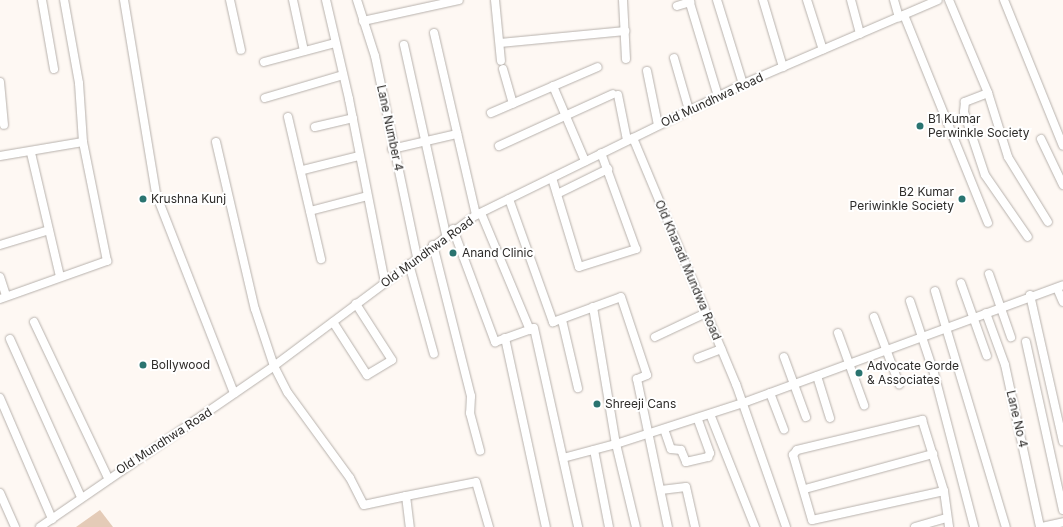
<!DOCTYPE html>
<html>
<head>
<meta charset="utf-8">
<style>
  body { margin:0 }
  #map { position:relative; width:1063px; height:527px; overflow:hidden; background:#fef8f3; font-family:Inter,sans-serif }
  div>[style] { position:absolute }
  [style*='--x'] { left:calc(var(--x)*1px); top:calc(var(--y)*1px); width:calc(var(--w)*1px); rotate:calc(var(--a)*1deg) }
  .green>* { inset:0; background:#e4cbb7 }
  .roads { filter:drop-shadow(0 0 1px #b7b1ac) drop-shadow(0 0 1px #b7b1ac) }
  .minor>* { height:8px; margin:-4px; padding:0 4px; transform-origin:4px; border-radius:4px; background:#fff }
  .dots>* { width:11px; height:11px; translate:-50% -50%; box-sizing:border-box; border:2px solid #fff; border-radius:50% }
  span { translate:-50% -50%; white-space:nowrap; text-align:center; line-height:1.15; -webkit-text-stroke:4px #fff; paint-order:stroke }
  .street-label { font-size:12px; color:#2e2c2a }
  .poi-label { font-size:12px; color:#2e2c2a }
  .left { translate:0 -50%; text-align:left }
  .right { translate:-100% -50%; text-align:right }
</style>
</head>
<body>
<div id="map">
  <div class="green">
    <i style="clip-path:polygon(100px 510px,113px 527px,76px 527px)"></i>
  </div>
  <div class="roads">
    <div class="minor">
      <i style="--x:42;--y:0;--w:70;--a:80.1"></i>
      <i style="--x:124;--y:0;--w:197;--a:80.6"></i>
      <i style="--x:156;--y:194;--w:214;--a:68.6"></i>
      <i style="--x:230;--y:0;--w:51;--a:77.6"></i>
      <i style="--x:293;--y:0;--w:52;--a:77.8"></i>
      <i style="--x:326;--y:0;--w:102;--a:76.9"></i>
      <i style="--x:349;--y:99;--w:187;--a:78.9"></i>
      <i style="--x:357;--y:0;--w:59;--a:72.2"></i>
      <i style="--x:375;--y:56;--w:205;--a:78.2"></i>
      <i style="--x:495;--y:0;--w:61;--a:84.4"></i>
      <i style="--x:623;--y:0;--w:59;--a:87.1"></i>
      <i style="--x:689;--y:0;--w:100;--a:73.2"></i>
      <i style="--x:717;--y:0;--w:88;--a:72.8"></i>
      <i style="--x:763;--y:0;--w:70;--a:73.4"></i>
      <i style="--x:807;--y:0;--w:52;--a:72.3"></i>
      <i style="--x:851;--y:0;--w:35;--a:75"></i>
      <i style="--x:894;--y:0;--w:18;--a:74"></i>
      <i style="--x:949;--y:0;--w:101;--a:67.2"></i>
      <i style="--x:988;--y:93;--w:67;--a:72.6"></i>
      <i style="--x:1008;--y:157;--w:76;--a:58.4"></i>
      <i style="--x:1004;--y:0;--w:157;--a:68"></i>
      <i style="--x:677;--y:6;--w:14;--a:-17"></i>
      <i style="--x:904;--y:15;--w:224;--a:68"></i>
      <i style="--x:363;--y:21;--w:98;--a:-12.3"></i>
      <i style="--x:434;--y:33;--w:187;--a:77"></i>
      <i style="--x:500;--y:43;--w:126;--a:-5.5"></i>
      <i style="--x:404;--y:45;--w:195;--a:77.5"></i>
      <i style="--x:674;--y:58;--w:54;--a:73.9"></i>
      <i style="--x:264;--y:62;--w:73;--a:-15"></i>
      <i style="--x:503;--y:69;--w:36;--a:74"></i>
      <i style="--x:647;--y:71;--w:55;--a:78.5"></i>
      <i style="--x:0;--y:82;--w:43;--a:84.7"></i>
      <i style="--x:553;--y:86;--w:82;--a:66.9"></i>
      <i style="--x:988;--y:93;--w:25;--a:159"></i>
      <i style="--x:965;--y:102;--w:10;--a:96"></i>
      <i style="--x:964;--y:112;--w:66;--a:71.6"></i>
      <i style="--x:985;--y:175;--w:75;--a:55.3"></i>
      <i style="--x:618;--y:95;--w:46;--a:78.7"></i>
      <i style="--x:265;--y:98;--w:81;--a:-16.4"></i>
      <i style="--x:491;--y:113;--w:116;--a:-23.3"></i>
      <i style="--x:288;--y:117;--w:146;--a:76.9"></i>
      <i style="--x:315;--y:127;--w:39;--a:-13"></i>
      <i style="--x:633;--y:138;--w:267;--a:67.3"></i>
      <i style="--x:736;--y:384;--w:151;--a:70.7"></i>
      <i style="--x:1041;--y:139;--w:51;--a:64.4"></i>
      <i style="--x:216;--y:142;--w:171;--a:76.9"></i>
      <i style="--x:255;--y:309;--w:60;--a:71.6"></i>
      <i style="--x:274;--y:366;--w:30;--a:63"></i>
      <i style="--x:288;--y:393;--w:105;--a:53.9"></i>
      <i style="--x:350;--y:478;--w:30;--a:63"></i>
      <i style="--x:364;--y:505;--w:43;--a:-12.1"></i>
      <i style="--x:406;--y:496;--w:31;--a:83"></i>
      <i style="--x:499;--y:146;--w:125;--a:-24.5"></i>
      <i style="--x:392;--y:149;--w:67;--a:-13"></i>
      <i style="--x:31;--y:153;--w:127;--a:76.8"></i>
      <i style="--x:0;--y:156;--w:84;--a:-9.6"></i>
      <i style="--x:303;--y:170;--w:58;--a:-14"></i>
      <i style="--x:552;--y:178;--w:93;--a:73.1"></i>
      <i style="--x:579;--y:267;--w:60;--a:-17.5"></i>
      <i style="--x:636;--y:249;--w:102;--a:-110"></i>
      <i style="--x:557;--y:194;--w:57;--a:-26.1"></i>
      <i style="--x:509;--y:199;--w:131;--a:70.3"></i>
      <i style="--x:553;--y:322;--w:72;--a:-20.2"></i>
      <i style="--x:621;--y:297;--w:82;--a:71.6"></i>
      <i style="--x:647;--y:375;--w:11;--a:158"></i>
      <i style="--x:637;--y:379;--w:151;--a:78.2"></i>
      <i style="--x:310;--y:211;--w:59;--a:-14.7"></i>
      <i style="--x:481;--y:213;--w:127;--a:67.3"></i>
      <i style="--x:453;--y:229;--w:121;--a:69.6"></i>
      <i style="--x:495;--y:342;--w:41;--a:-19.7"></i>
      <i style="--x:534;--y:328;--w:204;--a:77.5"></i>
      <i style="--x:0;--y:245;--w:51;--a:-17"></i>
      <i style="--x:433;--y:245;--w:156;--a:75.9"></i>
      <i style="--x:471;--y:396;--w:17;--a:93"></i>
      <i style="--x:470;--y:413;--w:39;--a:75"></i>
      <i style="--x:409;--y:264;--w:93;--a:74.5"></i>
      <i style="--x:989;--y:274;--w:67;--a:70.8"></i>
      <i style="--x:0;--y:277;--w:20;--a:72"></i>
      <i style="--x:961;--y:283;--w:77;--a:70.4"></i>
      <i style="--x:1057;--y:288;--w:15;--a:67"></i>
      <i style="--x:935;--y:291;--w:246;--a:73.3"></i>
      <i style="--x:1030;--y:295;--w:150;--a:77.3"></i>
      <i style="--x:0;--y:299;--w:114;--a:-19.6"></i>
      <i style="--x:107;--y:261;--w:121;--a:-101.4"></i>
      <i style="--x:83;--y:142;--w:59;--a:-93.9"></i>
      <i style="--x:79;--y:83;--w:84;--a:-100.2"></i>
      <i style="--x:910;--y:301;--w:76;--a:71.6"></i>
      <i style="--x:934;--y:373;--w:159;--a:75.4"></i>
      <i style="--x:593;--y:307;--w:139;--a:80.5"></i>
      <i style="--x:616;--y:444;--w:85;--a:76.5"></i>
      <i style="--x:986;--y:313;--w:55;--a:69.9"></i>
      <i style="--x:1005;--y:365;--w:166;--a:77.8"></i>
      <i style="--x:874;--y:317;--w:72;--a:69.5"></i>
      <i style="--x:562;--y:320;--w:70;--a:76.8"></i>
      <i style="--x:34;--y:322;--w:173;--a:64.6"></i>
      <i style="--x:333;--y:322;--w:63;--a:57.3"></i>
      <i style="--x:367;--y:375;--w:29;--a:-31"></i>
      <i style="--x:392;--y:360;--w:67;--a:-122.7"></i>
      <i style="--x:838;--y:333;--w:77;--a:70.1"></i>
      <i style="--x:655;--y:337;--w:56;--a:-25.2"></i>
      <i style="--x:505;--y:338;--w:193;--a:77.8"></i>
      <i style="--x:10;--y:339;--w:173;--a:65.8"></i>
      <i style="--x:1026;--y:342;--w:172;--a:77.6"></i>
      <i style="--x:784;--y:357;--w:64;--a:69.9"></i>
      <i style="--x:698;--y:358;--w:25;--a:-21"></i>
      <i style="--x:817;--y:376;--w:44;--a:72.8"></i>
      <i style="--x:770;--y:393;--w:39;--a:69"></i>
      <i style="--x:0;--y:398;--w:132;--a:66.7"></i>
      <i style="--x:710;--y:414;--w:122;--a:68.3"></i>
      <i style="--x:664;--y:429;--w:21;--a:71"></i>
      <i style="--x:671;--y:449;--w:10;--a:6"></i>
      <i style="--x:681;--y:450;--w:13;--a:67"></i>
      <i style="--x:686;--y:462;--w:23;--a:-13"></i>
      <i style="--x:708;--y:457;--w:4;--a:-63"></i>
      <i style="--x:710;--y:453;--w:37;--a:-110"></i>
      <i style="--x:594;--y:450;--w:78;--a:79"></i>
      <i style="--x:563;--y:458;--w:55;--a:-14.8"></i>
      <i style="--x:616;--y:444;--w:133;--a:-17.9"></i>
      <i style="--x:743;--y:403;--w:341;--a:-20.2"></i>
      <i style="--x:805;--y:489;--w:133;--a:-15.3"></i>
      <i style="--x:661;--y:490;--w:25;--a:-7"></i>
      <i style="--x:686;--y:487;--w:41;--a:77.3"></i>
      <i style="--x:944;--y:491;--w:135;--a:167.6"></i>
      <i style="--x:812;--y:520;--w:68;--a:-106.3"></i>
      <i style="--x:793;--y:455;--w:6;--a:-51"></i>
      <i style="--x:797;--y:450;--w:129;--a:-13.5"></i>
      <i style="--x:922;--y:420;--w:74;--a:72.8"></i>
      <i style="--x:944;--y:491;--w:36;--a:82"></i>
      <i style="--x:0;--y:493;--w:37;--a:66"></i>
      <i style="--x:406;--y:496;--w:71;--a:-11.3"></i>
      <i style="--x:476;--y:482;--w:47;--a:73.9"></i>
      <i style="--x:40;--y:527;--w:284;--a:-34.5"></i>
      <i style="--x:274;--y:366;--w:252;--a:-36.8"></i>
      <i style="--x:476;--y:215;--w:297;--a:-26.1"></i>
      <i style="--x:743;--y:84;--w:212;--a:-23.3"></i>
      <i style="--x:915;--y:527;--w:33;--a:-16"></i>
      <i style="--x:1042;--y:527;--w:22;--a:-13"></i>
    </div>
  </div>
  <div class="dots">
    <i style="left:920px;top:126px;background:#2a7470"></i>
    <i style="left:143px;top:199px;background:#2a7470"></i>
    <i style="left:962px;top:199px;background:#2a7470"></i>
    <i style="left:453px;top:253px;background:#2a7470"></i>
    <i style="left:143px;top:365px;background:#2a7470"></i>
    <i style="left:859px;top:373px;background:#2a7470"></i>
    <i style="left:597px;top:404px;background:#2a7470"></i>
  </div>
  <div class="street-label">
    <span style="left:712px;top:100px;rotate:-25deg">Old Mundhwa Road</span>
    <span style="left:390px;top:128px;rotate:78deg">Lane Number 4</span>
    <span style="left:427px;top:252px;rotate:-36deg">Old Mundhwa Road</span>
    <span style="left:688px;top:270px;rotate:67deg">Old Kharadi Mundwa Road</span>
    <span style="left:1017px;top:419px;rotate:77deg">Lane No 4</span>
    <span style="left:164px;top:441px;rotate:-33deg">Old Mundhwa Road</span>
  </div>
  <div class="poi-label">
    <span class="left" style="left:928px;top:126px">B1 Kumar<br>Perwinkle Society</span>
    <span class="right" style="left:954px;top:199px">B2 Kumar<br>Periwinkle Society</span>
    <span class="left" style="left:151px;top:199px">Krushna Kunj</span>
    <span class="left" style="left:462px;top:253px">Anand Clinic</span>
    <span class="left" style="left:151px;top:365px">Bollywood</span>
    <span class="left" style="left:867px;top:373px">Advocate Gorde<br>&amp; Associates</span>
    <span class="left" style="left:605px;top:404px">Shreeji Cans</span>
  </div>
</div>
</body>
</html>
